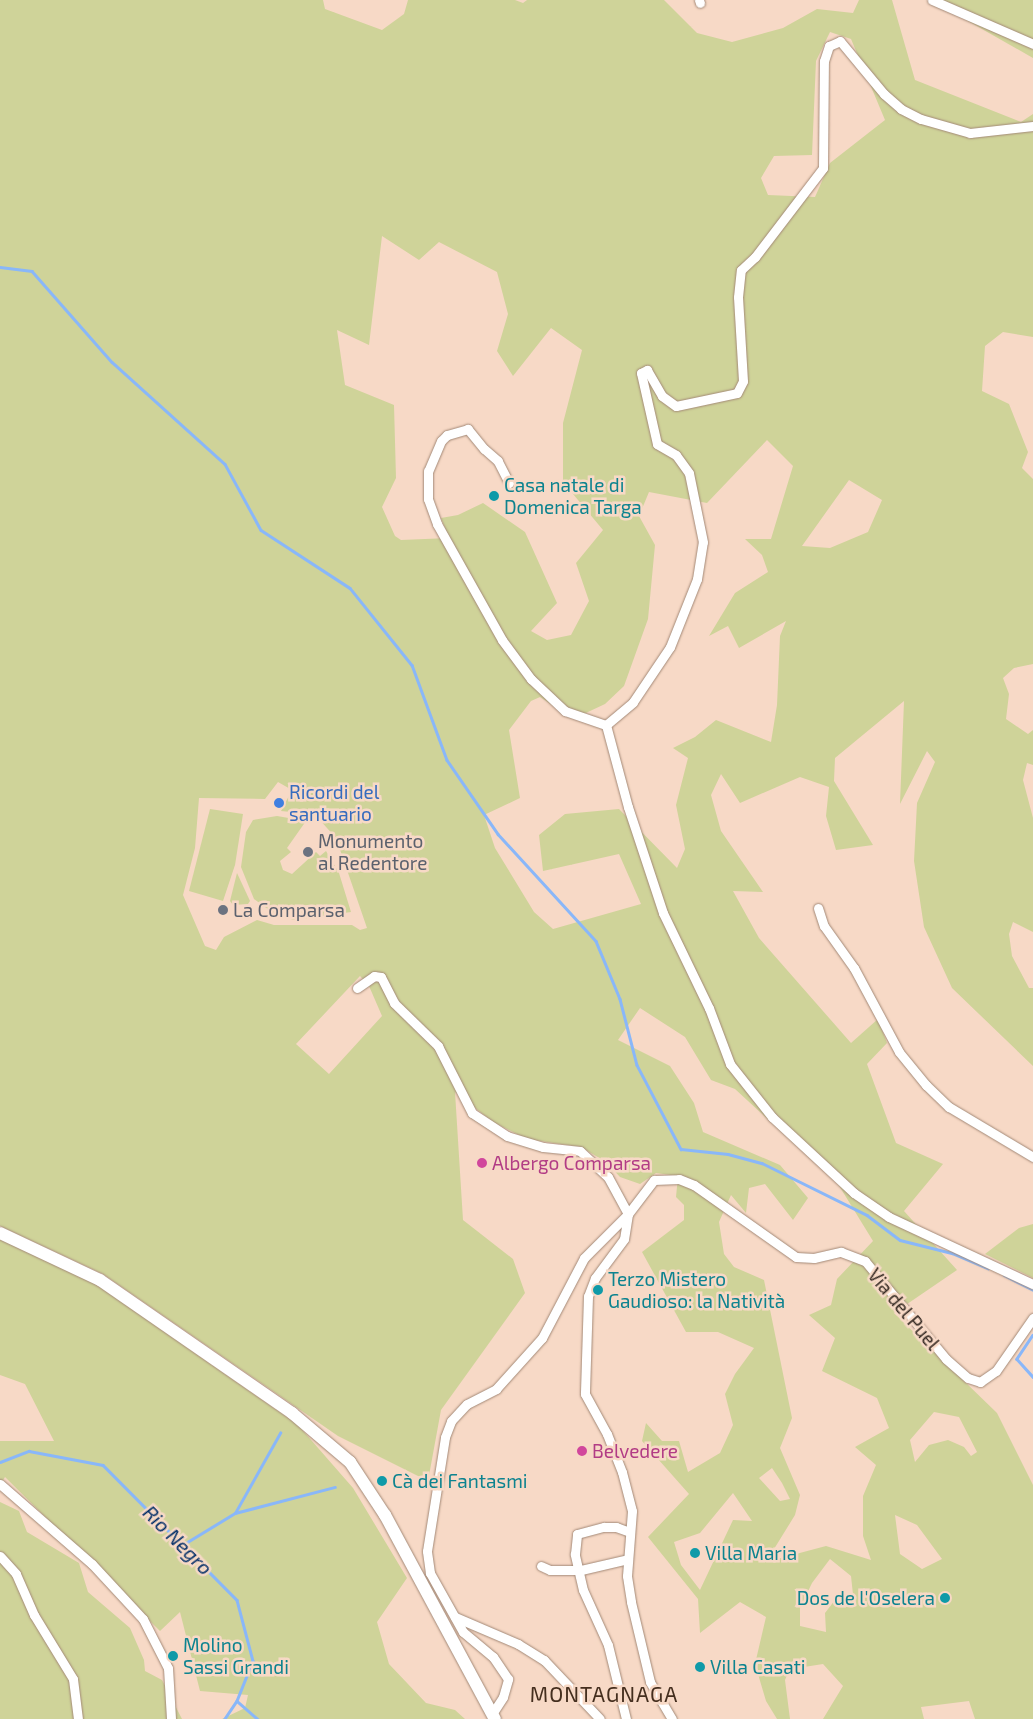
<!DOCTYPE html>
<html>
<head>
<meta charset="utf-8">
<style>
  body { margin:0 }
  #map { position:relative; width:1033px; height:1719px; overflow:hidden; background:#f7d9c6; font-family:"Exo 2",sans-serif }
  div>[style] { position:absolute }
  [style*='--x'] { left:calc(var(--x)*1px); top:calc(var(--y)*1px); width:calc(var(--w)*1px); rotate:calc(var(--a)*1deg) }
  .green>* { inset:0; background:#cfd399 }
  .stream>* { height:2.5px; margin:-1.25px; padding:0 1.25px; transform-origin:1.25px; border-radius:1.25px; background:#89b7f9 }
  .roads { filter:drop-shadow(0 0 1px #a38977) drop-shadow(0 0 1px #a38977) }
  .street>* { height:9px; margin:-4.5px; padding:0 4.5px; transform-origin:4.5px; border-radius:4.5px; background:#fff }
  .secondary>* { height:12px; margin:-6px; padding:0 6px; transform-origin:6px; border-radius:6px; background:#fff }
  .dots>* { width:14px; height:14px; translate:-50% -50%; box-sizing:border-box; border:2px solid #f7d9c6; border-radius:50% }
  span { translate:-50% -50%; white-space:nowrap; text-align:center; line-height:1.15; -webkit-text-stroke:5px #f7d9c6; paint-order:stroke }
  .culture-label { font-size:19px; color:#0d838f }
  .left { translate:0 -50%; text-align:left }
  .right { translate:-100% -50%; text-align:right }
  .shop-label { font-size:19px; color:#366cbe }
  .worship-label { font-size:19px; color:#5b616d }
  .hotel-label { font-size:19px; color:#b23c85 }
  .street-label { font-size:19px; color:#342922 }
  .water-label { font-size:20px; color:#042f68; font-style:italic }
  .quarter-label { font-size:21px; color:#442e1e; letter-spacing:1px }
</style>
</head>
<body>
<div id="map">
  <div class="green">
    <i style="clip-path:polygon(evenodd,0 0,323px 0,325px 9px,382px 30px,404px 14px,408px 0,515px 0,523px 3px,527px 0,664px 0,697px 33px,732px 42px,783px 28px,817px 9px,853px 13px,859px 0,892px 0,915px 80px,1021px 122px,1033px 114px,1033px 337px,1003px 332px,985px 346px,982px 391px,1009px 404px,1028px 452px,1022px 468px,1033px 479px,1033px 664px,1014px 668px,1003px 678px,1009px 694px,1006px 719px,1028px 734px,1033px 730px,1033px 765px,1027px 763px,1023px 780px,1033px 818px,1033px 932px,1013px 922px,1009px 934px,1012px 956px,1029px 988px,1033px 988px,1033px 1066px,952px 988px,924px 927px,914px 861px,917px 803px,935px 762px,927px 751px,900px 804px,904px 701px,835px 758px,834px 781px,873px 845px,836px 850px,826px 816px,829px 787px,800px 777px,740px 803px,721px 774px,711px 795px,721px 831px,763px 892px,733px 891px,759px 938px,851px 1043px,878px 1019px,887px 1043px,867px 1064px,896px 1143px,943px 1164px,904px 1211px,957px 1270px,894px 1313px,997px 1413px,1033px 1485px,1033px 1719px,975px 1719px,969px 1701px,921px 1707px,924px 1719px,823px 1719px,843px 1686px,823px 1664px,804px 1667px,794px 1659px,785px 1680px,790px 1719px,777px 1719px,766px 1701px,755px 1664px,766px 1617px,740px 1602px,700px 1633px,698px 1599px,648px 1537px,689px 1494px,642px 1441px,646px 1423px,662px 1441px,679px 1441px,688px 1472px,720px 1453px,733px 1425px,725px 1394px,735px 1374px,754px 1348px,718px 1332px,686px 1332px,642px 1252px,684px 1220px,684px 1205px,676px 1197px,678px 1176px,656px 1173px,640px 1184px,620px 1177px,606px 1162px,581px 1147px,527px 1139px,493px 1122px,455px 1092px,463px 1220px,513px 1259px,525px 1293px,441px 1410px,428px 1481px,338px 1436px,103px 1274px,0 1226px,0 0,830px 32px,851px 39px,885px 120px,830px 163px,815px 197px,768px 195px,761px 178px,774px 156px,812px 155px,816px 61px,830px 32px,0 0,382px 236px,419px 260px,439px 242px,497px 272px,508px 314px,497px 351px,513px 376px,551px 328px,582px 350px,563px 423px,563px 482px,603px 530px,576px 563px,589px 601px,571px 635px,547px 640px,531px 631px,557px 603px,525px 532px,483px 503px,458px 515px,441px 518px,449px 538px,401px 540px,395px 536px,382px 507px,396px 478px,394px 405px,345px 385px,337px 330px,369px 345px,382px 236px,0 0,767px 440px,793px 466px,771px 539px,745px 539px,762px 555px,768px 572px,735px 593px,709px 636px,728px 626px,739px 648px,786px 621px,780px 636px,777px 705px,771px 742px,716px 720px,695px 737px,673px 748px,688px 758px,676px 805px,685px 849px,677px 868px,619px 809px,565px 814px,539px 835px,543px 871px,619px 854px,641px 904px,553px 929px,534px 912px,495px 848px,484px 815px,520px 798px,509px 730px,531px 701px,540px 697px,573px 719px,605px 704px,624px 686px,648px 619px,655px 545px,639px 516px,649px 492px,707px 503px,767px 440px,0 0,849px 480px,882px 500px,868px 532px,830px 548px,802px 546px,849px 480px,0 0,278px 782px,292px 790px,281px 811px,310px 814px,318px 818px,336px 838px,367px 928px,360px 930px,352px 925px,274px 925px,257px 920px,224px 937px,216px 950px,205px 946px,183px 895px,195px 848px,199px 798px,265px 799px,278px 782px,0 0,360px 976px,369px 986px,382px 1016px,329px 1074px,296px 1044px,360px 976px,0 0,640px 1008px,685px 1037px,711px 1080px,735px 1089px,838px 1184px,873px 1241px,837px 1279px,831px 1305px,809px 1315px,835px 1338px,822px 1371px,877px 1398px,889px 1428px,855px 1447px,876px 1465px,863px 1496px,863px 1536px,871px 1560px,826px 1546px,766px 1562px,795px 1515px,800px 1495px,780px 1448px,792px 1418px,764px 1280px,734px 1267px,724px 1254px,719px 1222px,731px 1195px,746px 1213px,749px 1188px,765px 1184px,793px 1220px,808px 1198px,780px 1165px,703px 1132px,694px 1103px,670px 1066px,618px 1040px,640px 1008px,0 0,934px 1412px,959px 1417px,977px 1452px,971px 1456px,964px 1447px,948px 1440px,929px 1445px,915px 1462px,910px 1440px,934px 1412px,0 0,772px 1468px,782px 1483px,790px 1499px,780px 1501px,759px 1478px,772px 1468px,0 0,733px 1493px,752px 1521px,733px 1520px,700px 1590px,681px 1565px,674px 1542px,700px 1533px,733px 1493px,0 0,895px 1515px,917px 1525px,942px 1559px,922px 1569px,900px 1554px,895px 1515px,0 0,830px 1559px,851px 1576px,854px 1604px,847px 1607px,835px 1600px,825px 1613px,826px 1632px,800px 1626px,800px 1608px,812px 1583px,830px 1559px)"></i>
    <i style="clip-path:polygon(931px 0,1033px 0,1033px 58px)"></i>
    <i style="clip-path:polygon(210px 809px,243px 814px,235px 865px,223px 901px,189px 891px)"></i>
    <i style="clip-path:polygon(277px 816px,306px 821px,287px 848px,291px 852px,280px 861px,283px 870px,292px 874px,316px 852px,320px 856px,326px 851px,339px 873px,351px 912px,293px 920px,272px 912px,254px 899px,241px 867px,246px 832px,253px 820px)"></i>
    <i style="clip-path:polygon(237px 873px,250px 901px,248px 904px,233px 905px,230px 901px)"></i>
    <i style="clip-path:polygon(1033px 1224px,1033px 1278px,985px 1254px,1019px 1228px)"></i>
    <i style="clip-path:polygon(0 1239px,97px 1285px,298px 1425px,353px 1488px,407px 1578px,377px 1622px,389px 1664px,426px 1703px,455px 1710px,465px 1719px,222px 1719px,245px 1708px,248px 1695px,200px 1691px,180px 1612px,160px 1631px,5px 1477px,0 1485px,0 1441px,54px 1441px,25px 1384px,0 1375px)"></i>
    <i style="clip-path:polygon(0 1502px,19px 1511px,27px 1532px,79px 1563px,88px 1592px,130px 1628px,144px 1660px,145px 1671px,162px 1680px,182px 1719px,0 1719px)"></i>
  </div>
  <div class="stream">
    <i style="--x:0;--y:267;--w:32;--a:7"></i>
    <i style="--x:32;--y:271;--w:121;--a:48.7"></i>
    <i style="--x:112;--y:362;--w:152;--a:42.1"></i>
    <i style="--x:225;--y:464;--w:75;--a:61.4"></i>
    <i style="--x:261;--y:530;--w:106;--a:33.1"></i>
    <i style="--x:350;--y:588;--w:99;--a:51.2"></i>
    <i style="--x:412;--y:665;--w:101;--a:69.8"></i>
    <i style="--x:447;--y:760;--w:90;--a:55.4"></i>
    <i style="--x:498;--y:834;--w:145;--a:47.5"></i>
    <i style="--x:596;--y:941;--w:63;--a:67.5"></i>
    <i style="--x:620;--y:999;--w:68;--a:75.6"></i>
    <i style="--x:637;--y:1065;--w:95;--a:62.4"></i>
    <i style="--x:681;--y:1149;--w:47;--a:6.1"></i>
    <i style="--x:728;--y:1154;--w:35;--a:15"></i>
    <i style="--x:762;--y:1163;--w:117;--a:26.3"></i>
    <i style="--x:867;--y:1215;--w:41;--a:37.1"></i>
    <i style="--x:900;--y:1240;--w:54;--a:14"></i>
    <i style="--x:952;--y:1253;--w:39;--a:23"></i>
    <i style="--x:1004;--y:1275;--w:33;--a:27"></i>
    <i style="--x:1033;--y:1335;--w:29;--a:124"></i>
    <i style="--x:1017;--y:1359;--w:24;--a:48"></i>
    <i style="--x:0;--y:1462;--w:31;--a:-21"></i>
    <i style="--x:29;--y:1451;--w:75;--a:10.7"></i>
    <i style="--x:103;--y:1465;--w:190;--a:45.2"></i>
    <i style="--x:237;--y:1600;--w:63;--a:75.3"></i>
    <i style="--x:253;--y:1661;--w:43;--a:111.8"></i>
    <i style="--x:237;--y:1701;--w:22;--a:124"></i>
    <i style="--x:235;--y:1513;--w:92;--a:-60.6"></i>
    <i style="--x:184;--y:1544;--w:60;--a:-31.3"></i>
    <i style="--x:235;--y:1513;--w:103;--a:-14.6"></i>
    <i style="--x:237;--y:1701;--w:28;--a:41"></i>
  </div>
  <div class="roads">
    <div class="street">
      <i style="--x:699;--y:0;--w:3;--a:72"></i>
      <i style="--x:932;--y:0;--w:110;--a:23.5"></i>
      <i style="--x:509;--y:483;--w:25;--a:-117"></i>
      <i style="--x:498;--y:461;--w:18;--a:-139"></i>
      <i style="--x:484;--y:449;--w:26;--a:-129"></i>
      <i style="--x:468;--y:429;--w:22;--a:164"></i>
      <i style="--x:447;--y:435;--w:8;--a:135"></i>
      <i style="--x:441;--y:441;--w:33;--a:113"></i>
      <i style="--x:428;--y:471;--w:28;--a:90"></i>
      <i style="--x:428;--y:499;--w:27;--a:70"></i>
      <i style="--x:437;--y:524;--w:133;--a:60.7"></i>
      <i style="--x:502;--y:640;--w:49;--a:53.4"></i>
      <i style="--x:531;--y:679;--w:47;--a:43.3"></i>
      <i style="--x:565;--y:711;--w:43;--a:18.9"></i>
      <i style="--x:606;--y:725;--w:35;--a:-40"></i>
      <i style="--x:633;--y:702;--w:66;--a:-56.1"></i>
      <i style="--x:670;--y:647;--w:73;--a:-68.3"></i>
      <i style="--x:697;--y:579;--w:37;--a:-81"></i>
      <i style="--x:703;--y:542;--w:70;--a:-101.5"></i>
      <i style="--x:689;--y:473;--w:22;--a:-126"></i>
      <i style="--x:676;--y:455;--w:22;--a:-150"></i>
      <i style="--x:657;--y:444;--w:73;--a:-102.7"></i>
      <i style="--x:641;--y:373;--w:7;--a:-27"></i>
      <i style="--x:647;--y:370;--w:30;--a:60"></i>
      <i style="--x:662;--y:396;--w:17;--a:36"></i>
      <i style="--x:676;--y:406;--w:62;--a:-12"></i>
      <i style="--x:737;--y:393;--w:13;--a:-63"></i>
      <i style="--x:743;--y:381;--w:84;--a:-93.4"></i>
      <i style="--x:738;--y:297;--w:27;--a:-84"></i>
      <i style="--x:741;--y:270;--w:19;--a:-43"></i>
      <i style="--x:755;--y:257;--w:112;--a:-52.6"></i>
      <i style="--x:823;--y:168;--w:107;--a:-89.5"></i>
      <i style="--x:824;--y:61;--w:16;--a:-72"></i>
      <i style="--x:829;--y:46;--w:12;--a:-24"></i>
      <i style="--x:840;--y:41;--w:69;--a:50.3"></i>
      <i style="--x:884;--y:94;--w:23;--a:41"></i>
      <i style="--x:901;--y:109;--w:22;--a:27"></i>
      <i style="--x:921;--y:119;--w:51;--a:15.9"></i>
      <i style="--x:970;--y:133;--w:63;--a:-6.3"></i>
      <i style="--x:606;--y:725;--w:85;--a:75"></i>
      <i style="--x:628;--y:807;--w:112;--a:71.7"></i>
      <i style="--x:663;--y:913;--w:106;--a:64.2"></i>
      <i style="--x:709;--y:1008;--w:60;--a:69.4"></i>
      <i style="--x:730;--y:1064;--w:68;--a:51.6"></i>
      <i style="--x:772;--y:1117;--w:112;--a:42.8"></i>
      <i style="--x:854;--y:1193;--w:42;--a:34.4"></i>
      <i style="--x:889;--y:1217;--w:159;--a:25"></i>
      <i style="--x:818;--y:908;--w:19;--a:72"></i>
      <i style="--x:824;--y:926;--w:52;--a:54.5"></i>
      <i style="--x:854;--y:968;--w:95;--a:61.8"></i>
      <i style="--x:899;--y:1052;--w:43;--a:50.7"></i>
      <i style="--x:926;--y:1085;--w:32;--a:44"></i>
      <i style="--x:949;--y:1107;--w:98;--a:30.8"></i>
      <i style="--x:357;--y:988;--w:21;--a:-35"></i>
      <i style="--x:374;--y:976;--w:7;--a:8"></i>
      <i style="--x:381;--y:977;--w:29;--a:63"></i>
      <i style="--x:394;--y:1003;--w:62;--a:44.3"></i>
      <i style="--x:438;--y:1046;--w:75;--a:63.1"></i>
      <i style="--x:472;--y:1113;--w:42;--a:33.3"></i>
      <i style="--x:507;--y:1136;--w:38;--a:17"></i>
      <i style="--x:543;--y:1147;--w:37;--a:6"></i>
      <i style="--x:580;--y:1151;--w:38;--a:43"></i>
      <i style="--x:608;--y:1177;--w:42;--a:61.6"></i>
      <i style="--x:628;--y:1214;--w:25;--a:99"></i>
      <i style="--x:624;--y:1239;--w:49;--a:126.6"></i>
      <i style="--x:595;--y:1278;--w:19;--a:111"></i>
      <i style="--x:588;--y:1296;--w:98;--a:91.8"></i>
      <i style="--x:585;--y:1394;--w:46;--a:61.2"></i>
      <i style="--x:607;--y:1434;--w:41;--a:68.5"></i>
      <i style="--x:622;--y:1472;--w:40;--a:75.6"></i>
      <i style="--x:632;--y:1511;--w:65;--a:94.4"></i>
      <i style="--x:627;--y:1576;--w:26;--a:81"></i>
      <i style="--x:631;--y:1602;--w:82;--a:76.6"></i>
      <i style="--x:650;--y:1682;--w:43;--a:59.3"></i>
      <i style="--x:0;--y:1484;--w:122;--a:41"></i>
      <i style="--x:92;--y:1564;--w:75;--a:47.2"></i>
      <i style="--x:143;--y:1619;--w:55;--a:63"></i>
      <i style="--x:168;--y:1668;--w:51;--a:86.6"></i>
      <i style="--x:0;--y:1556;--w:24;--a:48"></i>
      <i style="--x:16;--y:1574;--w:45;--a:66.3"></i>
      <i style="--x:34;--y:1615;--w:75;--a:58.6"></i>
      <i style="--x:73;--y:1679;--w:40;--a:82.9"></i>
      <i style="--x:541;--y:1566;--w:10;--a:24"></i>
      <i style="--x:550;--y:1570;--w:31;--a:0"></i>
      <i style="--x:581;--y:1570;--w:48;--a:-13.2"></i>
      <i style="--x:455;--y:1617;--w:69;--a:23.2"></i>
      <i style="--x:518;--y:1644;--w:31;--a:32"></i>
      <i style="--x:544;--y:1660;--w:81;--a:46.5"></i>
      <i style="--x:492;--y:1714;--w:20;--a:-57"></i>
      <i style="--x:503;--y:1697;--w:19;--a:-74"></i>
      <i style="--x:508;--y:1679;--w:27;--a:-124"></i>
      <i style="--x:493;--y:1657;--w:39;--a:-140"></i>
      <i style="--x:463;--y:1632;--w:68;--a:-119.2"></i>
      <i style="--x:430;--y:1573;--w:22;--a:-98"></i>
      <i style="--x:427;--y:1551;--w:115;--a:-81"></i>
      <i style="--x:445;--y:1437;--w:17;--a:-69"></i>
      <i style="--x:451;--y:1421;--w:23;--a:-47"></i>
      <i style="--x:467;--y:1404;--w:33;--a:-27"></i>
      <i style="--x:496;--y:1389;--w:69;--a:-48"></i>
      <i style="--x:542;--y:1338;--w:90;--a:-62.3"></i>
      <i style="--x:584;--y:1258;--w:62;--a:-45"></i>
      <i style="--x:628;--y:1214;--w:43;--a:-52.6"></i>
      <i style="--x:654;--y:1180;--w:25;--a:-2"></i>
      <i style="--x:679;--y:1179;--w:16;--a:22"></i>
      <i style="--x:694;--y:1185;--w:125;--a:35.2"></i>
      <i style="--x:796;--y:1257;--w:18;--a:3"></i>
      <i style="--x:814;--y:1258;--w:28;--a:-13"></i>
      <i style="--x:841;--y:1252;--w:26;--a:21"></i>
      <i style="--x:865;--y:1261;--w:127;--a:50.4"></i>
      <i style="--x:946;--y:1359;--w:29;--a:41"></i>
      <i style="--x:968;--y:1378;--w:13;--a:18"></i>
      <i style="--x:980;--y:1382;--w:19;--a:-35"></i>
      <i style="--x:996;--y:1371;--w:65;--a:-55.1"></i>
      <i style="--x:626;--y:1719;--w:76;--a:-103.7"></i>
      <i style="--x:608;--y:1645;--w:60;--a:-114.4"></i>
      <i style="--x:583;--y:1590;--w:37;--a:-103"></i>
      <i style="--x:575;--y:1554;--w:20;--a:-84"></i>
      <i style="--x:577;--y:1534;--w:28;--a:-15"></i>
      <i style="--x:604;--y:1527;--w:12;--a:0"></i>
      <i style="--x:616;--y:1527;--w:15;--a:20"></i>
    </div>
    <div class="secondary">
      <i style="--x:0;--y:1233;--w:110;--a:25.2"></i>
      <i style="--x:100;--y:1280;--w:234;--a:34.7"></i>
      <i style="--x:292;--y:1413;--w:76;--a:40.2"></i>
      <i style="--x:350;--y:1462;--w:64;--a:56.6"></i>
      <i style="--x:385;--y:1515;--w:232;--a:61.7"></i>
    </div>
  </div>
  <div class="dots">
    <i style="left:494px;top:496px;background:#0f9aa8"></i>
    <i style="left:279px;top:803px;background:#3f7fe0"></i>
    <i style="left:308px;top:852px;background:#6b7280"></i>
    <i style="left:223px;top:910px;background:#6b7280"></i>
    <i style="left:482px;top:1163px;background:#d1479c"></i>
    <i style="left:598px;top:1290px;background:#0f9aa8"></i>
    <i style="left:582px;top:1451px;background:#d1479c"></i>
    <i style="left:382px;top:1481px;background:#0f9aa8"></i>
    <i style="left:695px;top:1553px;background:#0f9aa8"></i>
    <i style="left:945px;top:1598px;background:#0f9aa8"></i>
    <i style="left:173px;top:1656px;background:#0f9aa8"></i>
    <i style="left:700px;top:1667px;background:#0f9aa8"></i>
  </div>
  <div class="culture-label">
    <span class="left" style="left:504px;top:496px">Casa natale di<br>Domenica Targa</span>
    <span class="left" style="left:608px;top:1290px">Terzo Mistero<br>Gaudioso: la Natività</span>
    <span class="left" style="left:392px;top:1481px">Cà dei Fantasmi</span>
    <span class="left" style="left:705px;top:1553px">Villa Maria</span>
    <span class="right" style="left:935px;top:1598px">Dos de l'Oselera</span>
    <span class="left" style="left:183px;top:1656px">Molino<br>Sassi Grandi</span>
    <span class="left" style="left:710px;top:1667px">Villa Casati</span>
  </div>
  <div class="shop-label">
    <span class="left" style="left:289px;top:803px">Ricordi del<br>santuario</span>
  </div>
  <div class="worship-label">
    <span class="left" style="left:318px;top:852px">Monumento<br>al Redentore</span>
    <span class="left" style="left:233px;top:910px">La Comparsa</span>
  </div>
  <div class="hotel-label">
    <span class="left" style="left:492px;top:1163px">Albergo Comparsa</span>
    <span class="left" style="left:592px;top:1451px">Belvedere</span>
  </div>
  <div class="street-label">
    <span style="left:904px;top:1309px;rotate:50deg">Via del Puel</span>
  </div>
  <div class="water-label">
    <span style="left:178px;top:1540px;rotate:45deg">Rio Negro</span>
  </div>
  <div class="quarter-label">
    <span style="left:604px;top:1694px">MONTAGNAGA</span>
  </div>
</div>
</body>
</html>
